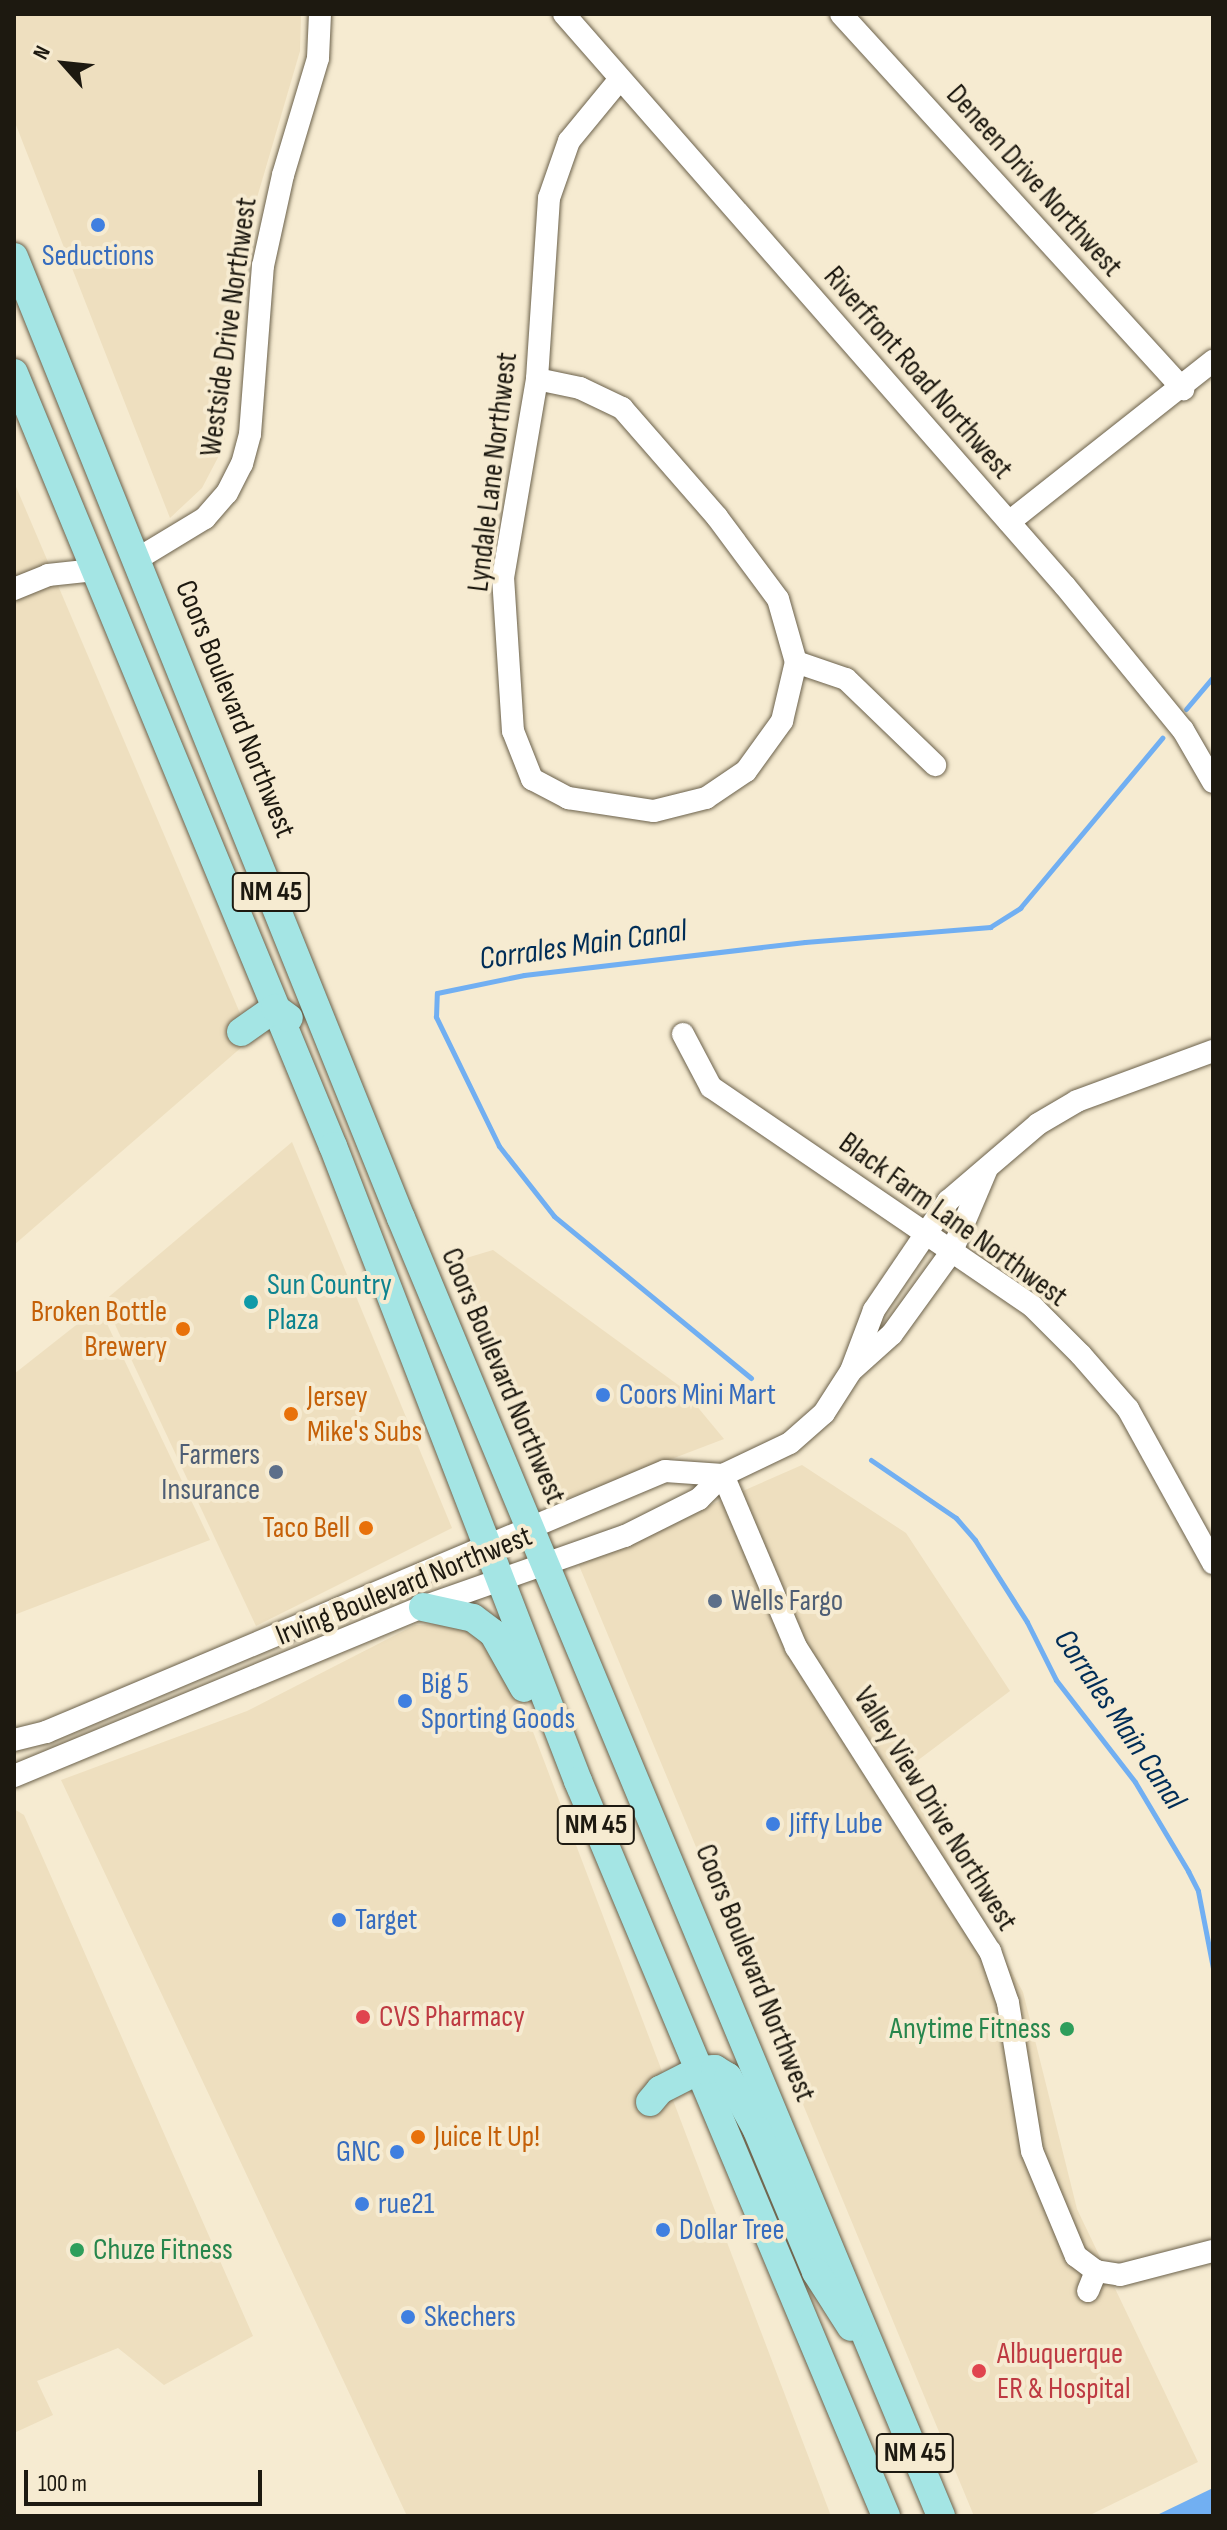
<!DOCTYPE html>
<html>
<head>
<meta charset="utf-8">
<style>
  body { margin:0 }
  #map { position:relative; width:1227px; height:2530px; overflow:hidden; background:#f6ebd1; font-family:"Sofia Sans Condensed",sans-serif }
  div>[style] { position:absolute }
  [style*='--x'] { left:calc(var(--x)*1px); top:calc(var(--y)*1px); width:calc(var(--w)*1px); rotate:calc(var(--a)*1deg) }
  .built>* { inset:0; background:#eedfbf }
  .water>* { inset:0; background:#71aff2 }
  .stream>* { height:5px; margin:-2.5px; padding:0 2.5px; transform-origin:2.5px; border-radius:2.5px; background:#71aff2 }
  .roads { filter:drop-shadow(0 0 2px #6b614b) drop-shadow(0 0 2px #6b614b) }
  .minor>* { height:22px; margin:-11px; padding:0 11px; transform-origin:11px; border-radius:11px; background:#fff }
  .major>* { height:28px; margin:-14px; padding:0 14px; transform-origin:14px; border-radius:14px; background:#a4e5e4 }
  .dots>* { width:22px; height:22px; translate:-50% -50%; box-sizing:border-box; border:4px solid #f6ebd1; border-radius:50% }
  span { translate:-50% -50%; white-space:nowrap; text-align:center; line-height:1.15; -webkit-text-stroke:8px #f6ebd1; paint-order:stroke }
  .shield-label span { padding:2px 6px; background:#f6ebd1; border:2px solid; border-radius:6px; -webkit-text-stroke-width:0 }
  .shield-label { font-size:28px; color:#1d1910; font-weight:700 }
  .street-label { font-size:30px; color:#1d1910 }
  .shop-label { font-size:30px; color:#366cbe }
  .left { translate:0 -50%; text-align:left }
  .right { translate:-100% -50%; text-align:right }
  .culture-label { font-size:30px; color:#0d838f }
  .food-label { font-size:30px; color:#c56008 }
  .service-label { font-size:30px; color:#4e5e75 }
  .health-label { font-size:30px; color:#be3a42 }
  .leisure-label { font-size:30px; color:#27864d }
  .water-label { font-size:32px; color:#002d57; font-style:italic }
  .frame { position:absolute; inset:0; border:16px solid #1d1910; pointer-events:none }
  .north { position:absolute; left:24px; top:24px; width:80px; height:80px; -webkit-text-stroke:6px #f6ebd1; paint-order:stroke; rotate:297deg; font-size:22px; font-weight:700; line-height:32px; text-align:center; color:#1d1910 }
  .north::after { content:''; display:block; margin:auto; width:28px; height:36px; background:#1d1910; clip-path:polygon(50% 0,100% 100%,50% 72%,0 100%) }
  .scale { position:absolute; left:24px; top:2470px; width:238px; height:36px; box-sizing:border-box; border:4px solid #1d1910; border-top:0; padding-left:10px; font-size:24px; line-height:28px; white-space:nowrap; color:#1d1910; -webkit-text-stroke:6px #f6ebd1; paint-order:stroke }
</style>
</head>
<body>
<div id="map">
  <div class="built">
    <i style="clip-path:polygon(14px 14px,301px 14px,300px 51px,247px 232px,224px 446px,202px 488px,170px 518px,14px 120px)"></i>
    <i style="clip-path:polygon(14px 482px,251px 1039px,14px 1245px)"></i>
    <i style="clip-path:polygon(292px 1142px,452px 1528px,256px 1626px,104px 1301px)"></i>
    <i style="clip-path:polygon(493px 1250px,681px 1387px,724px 1439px,553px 1504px,453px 1262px)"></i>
    <i style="clip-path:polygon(99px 1307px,210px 1540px,14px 1615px,14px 1374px)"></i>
    <i style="clip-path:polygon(802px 1465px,906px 1533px,1010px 1691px,901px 1773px,1023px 1992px,1077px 2209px,1198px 2462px,1088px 2516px,974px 2516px,578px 1563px)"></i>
    <i style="clip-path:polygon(467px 1624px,508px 1666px,831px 2516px,407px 2516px,61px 1780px,247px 1711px,415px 1625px)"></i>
    <i style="clip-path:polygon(14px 1809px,24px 1815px,253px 2336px,164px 2385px,118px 2348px,37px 2381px,53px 2415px,14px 2433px)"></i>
  </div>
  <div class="water">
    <i style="clip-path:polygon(1213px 2488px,1213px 2516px,1155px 2516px)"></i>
  </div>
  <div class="stream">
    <i style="--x:1186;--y:709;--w:42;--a:-49.8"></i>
    <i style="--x:751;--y:1378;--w:255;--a:-140.6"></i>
    <i style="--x:554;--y:1216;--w:89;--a:-128.2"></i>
    <i style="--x:499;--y:1146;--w:144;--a:-116"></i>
    <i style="--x:436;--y:1017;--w:24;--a:-88"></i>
    <i style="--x:437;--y:993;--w:89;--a:-11.7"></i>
    <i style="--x:524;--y:975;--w:283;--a:-6.7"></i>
    <i style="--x:805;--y:942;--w:186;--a:-4.6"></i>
    <i style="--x:990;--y:927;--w:36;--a:-32"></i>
    <i style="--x:1020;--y:908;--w:222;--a:-50.1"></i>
    <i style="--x:871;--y:1460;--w:103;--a:34.3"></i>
    <i style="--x:956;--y:1518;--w:29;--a:49"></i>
    <i style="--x:975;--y:1540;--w:97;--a:57.6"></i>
    <i style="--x:1027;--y:1622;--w:65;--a:63.4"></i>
    <i style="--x:1056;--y:1680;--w:129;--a:52.2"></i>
    <i style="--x:1135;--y:1782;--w:104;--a:59.2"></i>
    <i style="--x:1188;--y:1871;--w:22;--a:63"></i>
    <i style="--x:1198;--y:1891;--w:78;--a:79"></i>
  </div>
  <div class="roads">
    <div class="minor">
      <i style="--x:564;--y:14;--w:760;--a:48.79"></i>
      <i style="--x:1065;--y:586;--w:186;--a:50.7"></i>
      <i style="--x:1183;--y:730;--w:60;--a:60"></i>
      <i style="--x:841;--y:14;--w:508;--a:47.64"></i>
      <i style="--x:620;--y:79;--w:80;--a:129.4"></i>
      <i style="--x:569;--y:141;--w:60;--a:109.3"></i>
      <i style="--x:549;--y:198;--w:181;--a:93.8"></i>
      <i style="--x:537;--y:379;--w:201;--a:99.7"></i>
      <i style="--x:503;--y:577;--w:154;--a:86.3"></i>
      <i style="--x:513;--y:731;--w:52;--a:68.4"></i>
      <i style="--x:532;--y:779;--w:41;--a:27.8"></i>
      <i style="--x:568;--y:798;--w:87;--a:8.6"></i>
      <i style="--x:654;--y:811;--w:54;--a:-14"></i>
      <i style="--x:706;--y:798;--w:48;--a:-34"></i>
      <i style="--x:746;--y:771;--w:62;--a:-54.2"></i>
      <i style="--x:782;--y:721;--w:61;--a:-76.7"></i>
      <i style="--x:537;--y:379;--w:44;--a:11.8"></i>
      <i style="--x:580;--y:388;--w:47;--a:25.5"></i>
      <i style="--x:622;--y:408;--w:145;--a:48.9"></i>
      <i style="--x:717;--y:517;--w:102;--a:53.4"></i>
      <i style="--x:778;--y:599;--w:66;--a:74.1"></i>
      <i style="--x:796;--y:662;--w:53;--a:18.8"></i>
      <i style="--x:846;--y:679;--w:124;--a:44"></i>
      <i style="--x:1009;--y:522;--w:260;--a:-38.3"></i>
      <i style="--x:139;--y:558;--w:77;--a:-31.2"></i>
      <i style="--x:205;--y:518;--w:33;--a:-49"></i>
      <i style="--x:227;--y:493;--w:33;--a:-63"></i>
      <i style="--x:242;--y:464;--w:31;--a:-75"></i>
      <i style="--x:250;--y:434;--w:169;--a:-85.6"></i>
      <i style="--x:263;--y:266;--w:93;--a:-77.6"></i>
      <i style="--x:283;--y:175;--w:122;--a:-73.3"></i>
      <i style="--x:318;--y:58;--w:44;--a:-87.4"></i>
      <i style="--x:14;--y:589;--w:37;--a:-22"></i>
      <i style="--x:48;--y:575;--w:47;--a:-6.1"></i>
      <i style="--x:683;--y:1034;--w:60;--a:62.2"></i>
      <i style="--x:711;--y:1087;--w:389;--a:34.3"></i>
      <i style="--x:1032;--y:1306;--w:69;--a:45"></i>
      <i style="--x:1081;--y:1355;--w:72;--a:49"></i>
      <i style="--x:1128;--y:1409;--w:176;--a:61.1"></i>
      <i style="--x:853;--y:1369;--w:52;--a:-41.9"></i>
      <i style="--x:892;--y:1334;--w:102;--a:-54.1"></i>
      <i style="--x:952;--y:1251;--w:87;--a:-67"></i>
      <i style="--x:723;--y:1475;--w:187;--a:67"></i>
      <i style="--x:796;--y:1647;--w:361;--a:57.5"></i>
      <i style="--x:990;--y:1951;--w:55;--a:70.9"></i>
      <i style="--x:1008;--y:2003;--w:150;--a:80.8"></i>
      <i style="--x:1032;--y:2151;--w:114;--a:67.3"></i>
      <i style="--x:1076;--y:2256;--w:25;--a:37"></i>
      <i style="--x:1096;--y:2271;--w:24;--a:9"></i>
      <i style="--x:1120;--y:2275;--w:96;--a:-14.5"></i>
      <i style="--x:14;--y:1740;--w:33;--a:-14"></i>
      <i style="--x:46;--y:1732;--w:672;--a:-22.86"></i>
      <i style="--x:665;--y:1471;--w:58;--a:3.9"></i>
      <i style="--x:14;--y:1776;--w:443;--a:-22.5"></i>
      <i style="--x:423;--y:1607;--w:214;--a:-19.4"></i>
      <i style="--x:625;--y:1536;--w:83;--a:-26.6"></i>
      <i style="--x:699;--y:1499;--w:34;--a:-45"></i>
      <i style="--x:723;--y:1475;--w:74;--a:-25.5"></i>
      <i style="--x:790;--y:1443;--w:45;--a:-41.4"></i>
      <i style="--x:824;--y:1413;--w:50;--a:-57.3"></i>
      <i style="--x:851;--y:1371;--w:65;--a:-69.3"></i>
      <i style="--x:874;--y:1310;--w:132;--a:-55.8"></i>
      <i style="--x:948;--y:1201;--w:118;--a:-40.5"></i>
      <i style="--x:1038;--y:1124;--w:45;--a:-30.5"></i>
      <i style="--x:1077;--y:1101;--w:145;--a:-20.2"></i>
      <i style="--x:1088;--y:2291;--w:22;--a:-68"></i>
    </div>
    <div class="major">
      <i style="--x:14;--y:257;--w:1036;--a:68.07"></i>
      <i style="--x:401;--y:1218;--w:1406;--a:67.41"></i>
      <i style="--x:14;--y:373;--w:836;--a:67.58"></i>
      <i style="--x:333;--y:1146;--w:681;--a:68.9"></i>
      <i style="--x:578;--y:1781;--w:797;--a:67.26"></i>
      <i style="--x:241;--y:1032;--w:42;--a:-35.2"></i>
      <i style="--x:275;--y:1008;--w:17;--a:36"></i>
      <i style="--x:423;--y:1607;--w:51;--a:12.4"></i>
      <i style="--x:473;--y:1618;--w:25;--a:37"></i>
      <i style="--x:493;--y:1633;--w:63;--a:60.6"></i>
      <i style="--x:650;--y:2102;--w:16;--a:-50"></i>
      <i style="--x:660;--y:2090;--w:44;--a:-27.1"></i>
      <i style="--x:699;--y:2070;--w:16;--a:-4"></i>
      <i style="--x:715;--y:2069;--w:15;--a:32"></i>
      <i style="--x:728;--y:2077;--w:60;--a:61.3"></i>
      <i style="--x:757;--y:2130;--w:154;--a:67.4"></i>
      <i style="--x:816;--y:2272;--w:65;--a:57.5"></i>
    </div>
  </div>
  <div class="dots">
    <i style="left:98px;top:225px;background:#3f7fe0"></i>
    <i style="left:251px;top:1302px;background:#0f9aa8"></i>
    <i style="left:183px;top:1329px;background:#e8710a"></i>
    <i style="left:603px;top:1395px;background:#3f7fe0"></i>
    <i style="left:291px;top:1414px;background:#e8710a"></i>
    <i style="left:276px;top:1472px;background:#5c6f8a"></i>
    <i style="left:366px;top:1528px;background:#e8710a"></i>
    <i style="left:715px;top:1601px;background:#5c6f8a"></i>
    <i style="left:405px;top:1701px;background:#3f7fe0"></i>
    <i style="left:773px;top:1824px;background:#3f7fe0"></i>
    <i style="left:339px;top:1920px;background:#3f7fe0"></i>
    <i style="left:363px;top:2017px;background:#e0444e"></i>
    <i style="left:1067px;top:2029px;background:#2e9e5b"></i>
    <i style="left:418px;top:2137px;background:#e8710a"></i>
    <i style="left:397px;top:2152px;background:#3f7fe0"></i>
    <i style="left:362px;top:2204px;background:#3f7fe0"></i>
    <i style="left:663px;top:2230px;background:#3f7fe0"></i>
    <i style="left:77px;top:2250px;background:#2e9e5b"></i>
    <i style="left:408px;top:2317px;background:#3f7fe0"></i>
    <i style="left:979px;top:2371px;background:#e0444e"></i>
  </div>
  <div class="shield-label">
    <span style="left:271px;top:892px">NM 45</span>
    <span style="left:596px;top:1825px">NM 45</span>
    <span style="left:915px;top:2453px">NM 45</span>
  </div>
  <div class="street-label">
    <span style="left:1034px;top:181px;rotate:48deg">Deneen Drive Northwest</span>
    <span style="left:229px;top:327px;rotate:-82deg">Westside Drive Northwest</span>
    <span style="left:918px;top:373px;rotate:49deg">Riverfront Road Northwest</span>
    <span style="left:493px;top:472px;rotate:-83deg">Lyndale Lane Northwest</span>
    <span style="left:235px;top:709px;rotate:68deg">Coors Boulevard Northwest</span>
    <span style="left:953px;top:1220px;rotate:36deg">Black Farm Lane Northwest</span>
    <span style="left:503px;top:1376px;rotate:67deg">Coors Boulevard Northwest</span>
    <span style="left:404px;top:1586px;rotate:-22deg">Irving Boulevard Northwest</span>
    <span style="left:935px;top:1809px;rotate:58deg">Valley View Drive Northwest</span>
    <span style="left:755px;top:1973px;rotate:68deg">Coors Boulevard Northwest</span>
  </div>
  <div class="shop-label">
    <span style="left:98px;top:256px">Seductions</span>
    <span class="left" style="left:619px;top:1395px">Coors Mini Mart</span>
    <span class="left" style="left:421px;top:1701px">Big 5<br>Sporting Goods</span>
    <span class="left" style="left:789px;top:1824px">Jiffy Lube</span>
    <span class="left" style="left:355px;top:1920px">Target</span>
    <span class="right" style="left:381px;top:2152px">GNC</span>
    <span class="left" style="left:378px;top:2204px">rue21</span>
    <span class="left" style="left:679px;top:2230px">Dollar Tree</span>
    <span class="left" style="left:424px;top:2317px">Skechers</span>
  </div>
  <div class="culture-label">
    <span class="left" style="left:267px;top:1302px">Sun Country<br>Plaza</span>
  </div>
  <div class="food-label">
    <span class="right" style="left:167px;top:1329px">Broken Bottle<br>Brewery</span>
    <span class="left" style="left:307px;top:1414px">Jersey<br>Mike's Subs</span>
    <span class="right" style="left:350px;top:1528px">Taco Bell</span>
    <span class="left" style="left:434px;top:2137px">Juice It Up!</span>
  </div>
  <div class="service-label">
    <span class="right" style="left:260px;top:1472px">Farmers<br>Insurance</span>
    <span class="left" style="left:731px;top:1601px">Wells Fargo</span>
  </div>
  <div class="health-label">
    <span class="left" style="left:379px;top:2017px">CVS Pharmacy</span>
    <span class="left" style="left:997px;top:2371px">Albuquerque<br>ER &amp; Hospital</span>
  </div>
  <div class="leisure-label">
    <span class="right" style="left:1051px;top:2029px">Anytime Fitness</span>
    <span class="left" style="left:93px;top:2250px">Chuze Fitness</span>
  </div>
  <div class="water-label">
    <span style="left:583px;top:946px;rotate:-8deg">Corrales Main Canal</span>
    <span style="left:1119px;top:1720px;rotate:56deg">Corrales Main Canal</span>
  </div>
  <div class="frame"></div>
  <div class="north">N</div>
  <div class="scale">100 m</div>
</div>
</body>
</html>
